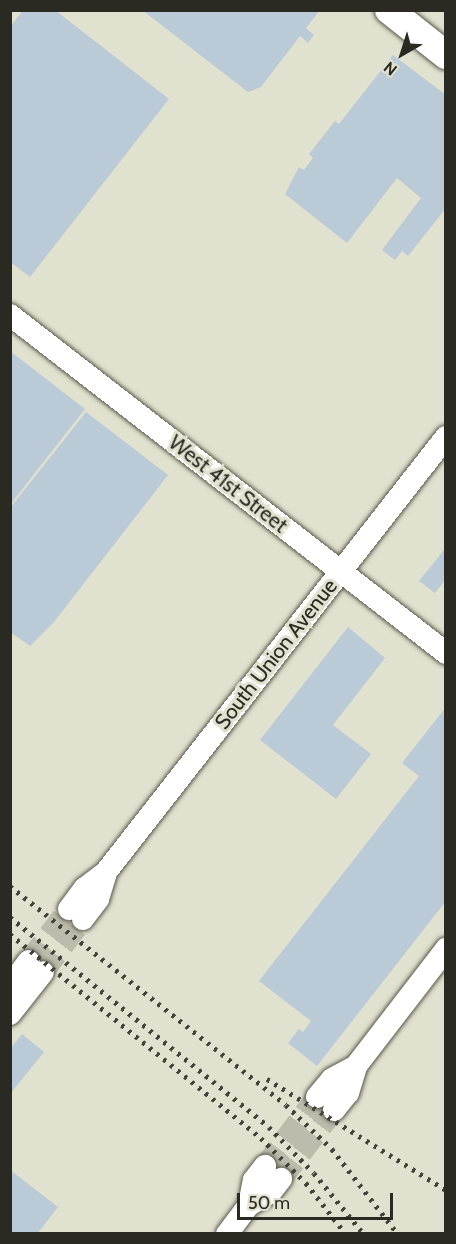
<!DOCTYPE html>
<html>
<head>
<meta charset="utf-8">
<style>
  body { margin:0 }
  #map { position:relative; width:456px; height:1244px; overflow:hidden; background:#e0e1cf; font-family:Cabin,sans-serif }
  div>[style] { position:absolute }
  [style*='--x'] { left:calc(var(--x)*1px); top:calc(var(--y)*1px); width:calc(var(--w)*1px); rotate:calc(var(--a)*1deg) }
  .building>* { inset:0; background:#bbcad7 }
  .minor-tunnel>* { height:22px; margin-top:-11px; transform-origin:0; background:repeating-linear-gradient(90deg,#bcbcad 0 22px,transparent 0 33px) }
  .roads { filter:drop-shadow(0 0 2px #575848) drop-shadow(0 0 2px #575848) }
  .minor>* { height:22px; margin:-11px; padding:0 11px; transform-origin:11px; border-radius:11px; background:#fff }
  .tertiary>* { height:28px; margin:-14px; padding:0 14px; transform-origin:14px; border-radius:14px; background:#fff }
  .rail>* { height:4.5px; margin-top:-2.25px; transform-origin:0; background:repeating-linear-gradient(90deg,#43433a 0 3px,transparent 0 9px) }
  span { translate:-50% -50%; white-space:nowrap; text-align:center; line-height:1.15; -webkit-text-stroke:6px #e0e1cf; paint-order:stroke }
  .street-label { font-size:21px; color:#2a2a23 }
  .frame { position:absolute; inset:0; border:12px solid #2a2a23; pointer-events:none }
  .north { position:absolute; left:372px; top:24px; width:60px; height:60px; -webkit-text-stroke:4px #e0e1cf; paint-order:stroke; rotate:219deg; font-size:16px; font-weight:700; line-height:24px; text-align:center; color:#2a2a23 }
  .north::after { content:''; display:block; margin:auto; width:21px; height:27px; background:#2a2a23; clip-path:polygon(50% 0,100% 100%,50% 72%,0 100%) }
  .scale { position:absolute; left:237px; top:1193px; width:156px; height:27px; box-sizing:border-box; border:3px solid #2a2a23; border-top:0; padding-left:8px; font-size:18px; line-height:21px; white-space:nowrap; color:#2a2a23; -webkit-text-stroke:4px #e0e1cf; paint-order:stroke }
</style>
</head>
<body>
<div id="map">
  <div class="building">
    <i style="clip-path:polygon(23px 10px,55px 10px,169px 99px,30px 277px,10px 262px,10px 27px)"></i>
    <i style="clip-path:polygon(142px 10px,320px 10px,306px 28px,314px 35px,308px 43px,300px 36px,261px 87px,248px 92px)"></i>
    <i style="clip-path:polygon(393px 55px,446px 95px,446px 208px,408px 256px,402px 251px,395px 260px,382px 250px,421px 198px,397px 178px,347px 243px,285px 194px,299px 167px,304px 170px,313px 158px,309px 154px,335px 121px,339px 124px)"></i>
    <i style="clip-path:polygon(10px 351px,85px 409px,10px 505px)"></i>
    <i style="clip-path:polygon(86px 412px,168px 475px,54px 622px,30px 646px,10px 632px,10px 508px)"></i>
    <i style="clip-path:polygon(444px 550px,446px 579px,435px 593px,419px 581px)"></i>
    <i style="clip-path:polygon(348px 627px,385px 658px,333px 725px,371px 754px,336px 799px,260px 740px)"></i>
    <i style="clip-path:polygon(446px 707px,446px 901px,317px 1066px,288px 1043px,299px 1029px,303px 1032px,311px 1021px,259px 981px,419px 776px,402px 763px)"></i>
    <i style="clip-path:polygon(22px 1034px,44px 1052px,10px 1094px,10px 1049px)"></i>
    <i style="clip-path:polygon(10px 1170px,58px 1207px,37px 1234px,10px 1234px)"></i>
  </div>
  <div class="minor-tunnel">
    <i style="--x:29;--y:961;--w:66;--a:-52.4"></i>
    <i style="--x:43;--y:972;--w:66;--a:-53"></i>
    <i style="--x:265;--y:1166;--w:86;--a:-53"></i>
    <i style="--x:281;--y:1179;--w:87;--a:-52.5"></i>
  </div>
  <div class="roads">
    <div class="minor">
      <i style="--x:10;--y:315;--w:552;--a:37.78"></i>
      <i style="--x:69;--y:909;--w:26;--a:-53"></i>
      <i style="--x:85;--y:888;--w:26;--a:-37"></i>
      <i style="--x:106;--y:872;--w:552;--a:-51.99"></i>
      <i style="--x:83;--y:919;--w:25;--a:-53"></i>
      <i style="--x:98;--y:899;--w:28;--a:-73"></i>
      <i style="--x:10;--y:986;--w:31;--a:-53"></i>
      <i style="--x:10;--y:1014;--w:53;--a:-51.8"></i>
      <i style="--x:317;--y:1097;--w:23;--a:-50"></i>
      <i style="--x:332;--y:1079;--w:27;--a:-28"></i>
      <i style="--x:334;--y:1110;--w:22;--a:-51"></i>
      <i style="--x:348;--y:1093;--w:28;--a:-73"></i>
      <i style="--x:356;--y:1066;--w:148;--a:-52.4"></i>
      <i style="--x:249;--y:1205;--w:25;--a:-79"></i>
      <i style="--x:254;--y:1180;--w:18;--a:-52"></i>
      <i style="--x:227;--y:1234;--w:36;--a:-53"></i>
      <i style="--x:249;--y:1205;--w:24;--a:-30"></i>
      <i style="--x:270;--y:1193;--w:18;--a:-52"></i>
    </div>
    <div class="tertiary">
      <i style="--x:389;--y:10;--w:73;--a:38.3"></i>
    </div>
  </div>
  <div class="rail">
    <i style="--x:10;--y:886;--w:352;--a:38.4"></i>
    <i style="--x:286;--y:1105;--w:64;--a:43.7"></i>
    <i style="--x:332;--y:1149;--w:108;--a:52.2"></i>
    <i style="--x:10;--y:917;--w:333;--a:39"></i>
    <i style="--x:269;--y:1127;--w:64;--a:45.6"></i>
    <i style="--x:314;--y:1173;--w:79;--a:50.7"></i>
    <i style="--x:10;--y:934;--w:323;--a:39.1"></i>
    <i style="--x:261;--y:1138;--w:64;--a:45"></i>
    <i style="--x:306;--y:1183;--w:65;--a:51.9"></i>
    <i style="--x:267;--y:1079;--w:211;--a:31.8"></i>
  </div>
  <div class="street-label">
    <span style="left:228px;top:484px;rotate:38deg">West 41st Street</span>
    <span style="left:276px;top:654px;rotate:-52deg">South Union Avenue</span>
  </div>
  <div class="frame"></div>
  <div class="north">N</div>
  <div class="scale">50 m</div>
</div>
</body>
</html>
